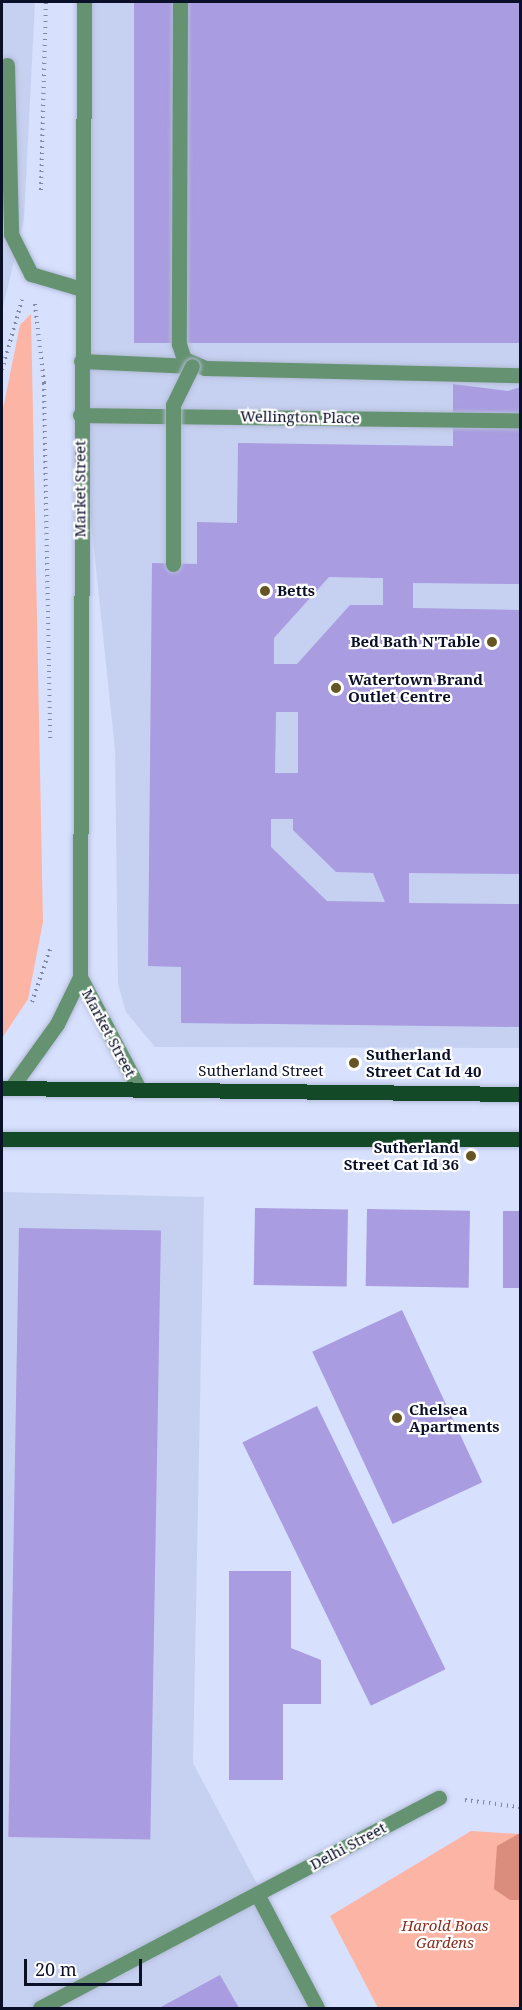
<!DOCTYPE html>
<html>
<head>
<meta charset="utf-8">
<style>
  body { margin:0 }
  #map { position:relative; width:522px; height:2010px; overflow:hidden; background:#d7e0fd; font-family:"Noto Serif",serif }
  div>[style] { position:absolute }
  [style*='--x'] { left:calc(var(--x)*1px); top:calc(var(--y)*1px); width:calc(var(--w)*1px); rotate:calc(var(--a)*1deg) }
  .built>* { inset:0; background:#c6d0f0 }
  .green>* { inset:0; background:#fcb4a5 }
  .forest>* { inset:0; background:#da8d7d }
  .building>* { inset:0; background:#a99ce0; transform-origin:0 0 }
  .path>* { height:4px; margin-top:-2px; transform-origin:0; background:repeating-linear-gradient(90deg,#8188a3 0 1.5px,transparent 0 6px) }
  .roads { filter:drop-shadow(0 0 2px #b2bbd7) drop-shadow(0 0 2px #b2bbd7) }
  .minor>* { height:15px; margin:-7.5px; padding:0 7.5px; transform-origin:7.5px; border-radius:7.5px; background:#659371 }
  .major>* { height:15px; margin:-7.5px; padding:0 7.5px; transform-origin:7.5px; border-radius:7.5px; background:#144928 }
  .bridges { filter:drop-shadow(0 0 2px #b2bbd7) drop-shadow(0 0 2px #b2bbd7) }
  .minor-bridge>* { height:15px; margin:-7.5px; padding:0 7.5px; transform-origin:7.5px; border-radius:7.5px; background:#659371 }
  .dots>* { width:16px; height:16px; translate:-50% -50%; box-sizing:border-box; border:3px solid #fff; border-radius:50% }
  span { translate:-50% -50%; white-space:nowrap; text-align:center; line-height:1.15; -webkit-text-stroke:4.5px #fff; paint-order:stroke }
  .street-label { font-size:15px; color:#0b1029 }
  .poi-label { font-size:15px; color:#0b1029; font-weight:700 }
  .left { translate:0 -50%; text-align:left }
  .right { translate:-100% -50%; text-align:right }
  .park-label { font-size:15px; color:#8a2f1f; font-style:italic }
  .frame { position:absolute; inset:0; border:3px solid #0b1029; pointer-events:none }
  .scale { position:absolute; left:24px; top:1959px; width:118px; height:27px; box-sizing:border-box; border:3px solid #0b1029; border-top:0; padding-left:8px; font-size:18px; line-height:21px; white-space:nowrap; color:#0b1029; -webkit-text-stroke:4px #fff; paint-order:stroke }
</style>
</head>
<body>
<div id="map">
  <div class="built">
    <i style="clip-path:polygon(2px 2px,35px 2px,24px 219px,2px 311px)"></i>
    <i style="clip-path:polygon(84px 2px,520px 2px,520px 1048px,155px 1047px,126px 1012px,118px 984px,115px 750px,80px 415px)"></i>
    <i style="clip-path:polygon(2px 1192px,204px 1197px,193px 1763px,323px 2008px,2px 2008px)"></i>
  </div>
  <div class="green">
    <i style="clip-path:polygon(31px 314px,43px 922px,28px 999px,2px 1038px,2px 414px,20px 325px)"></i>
    <i style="clip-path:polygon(471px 1831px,520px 1834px,520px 2008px,378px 2008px,330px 1916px)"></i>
  </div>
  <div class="forest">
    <i style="clip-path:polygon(520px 1833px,520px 1900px,510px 1900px,494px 1889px,497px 1846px)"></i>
  </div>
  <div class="building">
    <i style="left:134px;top:2px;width:386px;height:341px"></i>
    <i style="clip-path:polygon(evenodd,453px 384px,508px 391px,520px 387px,520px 584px,413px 583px,413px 608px,520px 610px,520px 874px,409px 873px,409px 903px,520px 904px,520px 1027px,181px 1023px,181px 967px,148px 966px,152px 563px,197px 564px,197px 522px,237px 523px,238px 443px,453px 446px,453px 384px,329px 577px,383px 578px,383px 605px,350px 605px,297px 664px,274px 664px,274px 638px,329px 577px,453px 384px,276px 712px,298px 712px,298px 773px,275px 773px,276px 712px,453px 384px,271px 819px,293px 819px,293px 830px,336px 872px,373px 873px,385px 902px,327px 901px,271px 847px,271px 819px)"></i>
    <i style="left:255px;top:1208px;width:93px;height:77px;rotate:1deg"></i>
    <i style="left:367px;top:1209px;width:103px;height:77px;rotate:1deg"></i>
    <i style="left:503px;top:1211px;width:17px;height:77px"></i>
    <i style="left:19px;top:1228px;width:142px;height:609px;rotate:1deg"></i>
    <i style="left:402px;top:1310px;width:190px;height:99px;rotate:65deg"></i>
    <i style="left:317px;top:1406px;width:293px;height:83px;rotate:64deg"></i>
    <i style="clip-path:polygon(229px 1571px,291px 1571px,291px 1648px,321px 1660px,321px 1704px,283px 1704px,283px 1780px,229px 1780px)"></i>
    <i style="clip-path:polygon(220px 1975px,239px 2008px,159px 2008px)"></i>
  </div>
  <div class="path">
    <i style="--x:41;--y:190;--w:188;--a:-88.5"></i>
    <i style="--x:35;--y:304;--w:80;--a:83.5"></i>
    <i style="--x:44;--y:383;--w:357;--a:89"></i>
    <i style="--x:2;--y:370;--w:73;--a:-74.1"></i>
    <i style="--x:32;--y:1002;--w:56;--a:-71.2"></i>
    <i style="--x:465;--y:1800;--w:55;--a:7.3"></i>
  </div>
  <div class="roads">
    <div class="minor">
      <i style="--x:84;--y:2;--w:975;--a:90.24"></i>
      <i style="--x:80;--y:977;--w:127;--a:62.2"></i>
      <i style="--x:180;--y:2;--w:342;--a:90.2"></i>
      <i style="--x:179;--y:344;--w:16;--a:72"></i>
      <i style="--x:184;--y:359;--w:23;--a:23"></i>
      <i style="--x:205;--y:368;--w:315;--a:1.3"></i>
      <i style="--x:7;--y:65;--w:169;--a:88.6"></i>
      <i style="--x:11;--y:234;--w:45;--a:63.4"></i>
      <i style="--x:31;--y:274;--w:53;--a:16.4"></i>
      <i style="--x:81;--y:361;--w:111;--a:2.6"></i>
      <i style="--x:80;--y:415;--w:440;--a:0.7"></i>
      <i style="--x:11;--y:1088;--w:79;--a:-54.3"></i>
      <i style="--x:57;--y:1024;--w:52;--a:-63.9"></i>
      <i style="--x:257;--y:1894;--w:129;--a:62.2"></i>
      <i style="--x:40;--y:2008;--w:451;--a:-27.8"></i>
    </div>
    <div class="major">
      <i style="--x:2;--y:1088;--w:518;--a:0.66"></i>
      <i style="--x:2;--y:1139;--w:518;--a:0"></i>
    </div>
  </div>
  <div class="bridges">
    <div class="minor-bridge">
      <i style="--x:173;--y:564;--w:159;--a:-90"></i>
      <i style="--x:173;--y:405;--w:43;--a:-64"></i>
    </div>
  </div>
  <div class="dots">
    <i style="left:265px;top:591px;background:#655522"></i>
    <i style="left:492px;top:642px;background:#655522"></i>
    <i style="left:336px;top:688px;background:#655522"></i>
    <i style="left:354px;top:1063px;background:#655522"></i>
    <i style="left:471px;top:1156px;background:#655522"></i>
    <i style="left:397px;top:1418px;background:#655522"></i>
  </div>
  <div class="street-label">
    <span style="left:300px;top:417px;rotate:1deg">Wellington Place</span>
    <span style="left:80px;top:489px;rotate:-90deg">Market Street</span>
    <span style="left:109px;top:1033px;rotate:62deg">Market Street</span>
    <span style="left:261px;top:1071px">Sutherland Street</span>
    <span style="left:348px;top:1846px;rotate:-28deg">Delhi Street</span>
  </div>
  <div class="poi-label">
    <span class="left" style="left:277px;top:591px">Betts</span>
    <span class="right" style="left:480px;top:642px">Bed Bath N'Table</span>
    <span class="left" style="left:348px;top:688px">Watertown Brand<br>Outlet Centre</span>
    <span class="left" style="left:366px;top:1063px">Sutherland<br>Street Cat Id 40</span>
    <span class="right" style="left:459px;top:1156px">Sutherland<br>Street Cat Id 36</span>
    <span class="left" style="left:409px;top:1418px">Chelsea<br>Apartments</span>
  </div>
  <div class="park-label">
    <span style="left:445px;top:1934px">Harold Boas<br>Gardens</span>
  </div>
  <div class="frame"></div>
  <div class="scale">20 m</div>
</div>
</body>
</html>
